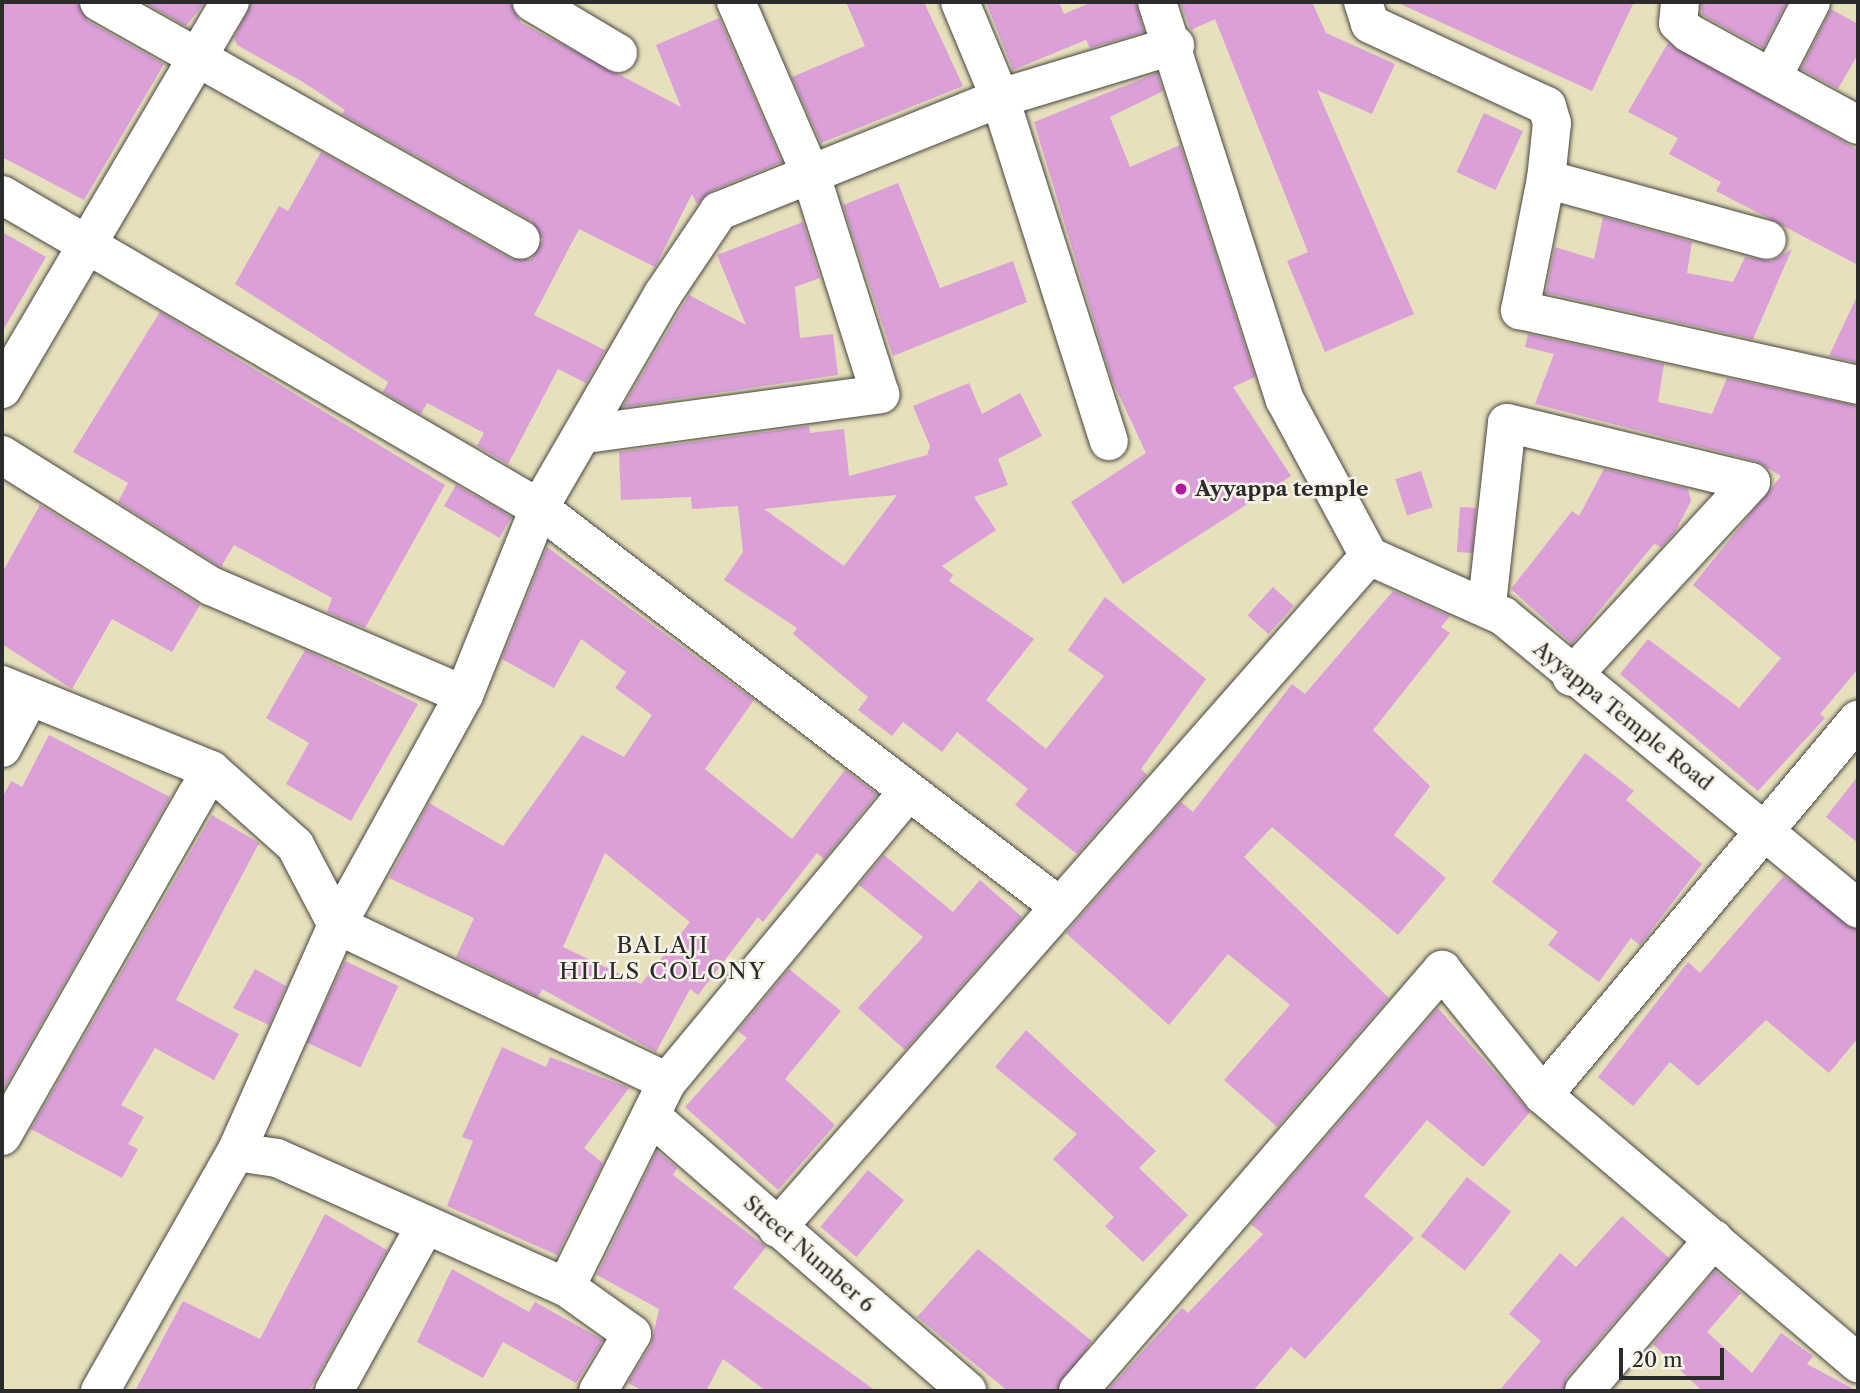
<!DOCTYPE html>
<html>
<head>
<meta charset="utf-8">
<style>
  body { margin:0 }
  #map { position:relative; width:1860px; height:1393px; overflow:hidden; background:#e7e0bc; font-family:"Libre Caslon Text",serif }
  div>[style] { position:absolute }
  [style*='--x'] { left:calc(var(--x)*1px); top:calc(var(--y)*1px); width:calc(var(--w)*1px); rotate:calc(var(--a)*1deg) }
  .building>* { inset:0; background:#dba0d8; transform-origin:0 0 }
  .roads { filter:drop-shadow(0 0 2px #474641) drop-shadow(0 0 2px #474641) }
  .minor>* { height:38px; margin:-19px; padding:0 19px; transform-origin:19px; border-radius:19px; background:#fff }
  .dots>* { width:19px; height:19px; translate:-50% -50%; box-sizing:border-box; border:4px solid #f7f3e8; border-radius:50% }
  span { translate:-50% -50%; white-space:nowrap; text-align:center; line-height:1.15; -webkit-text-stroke:5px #f7f3e8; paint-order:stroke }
  .poi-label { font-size:21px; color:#2b2b2b; font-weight:700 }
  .left { translate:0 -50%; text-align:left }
  .street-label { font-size:21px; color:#2b2b2b }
  .neighbourhood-label { font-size:23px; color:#2b2b2b; letter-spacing:2px }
  .frame { position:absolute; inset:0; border:4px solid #2b2b2b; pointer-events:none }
  .scale { position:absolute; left:1619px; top:1348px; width:105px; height:32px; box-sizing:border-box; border:4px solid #2b2b2b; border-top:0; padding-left:9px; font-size:21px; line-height:24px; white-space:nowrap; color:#2b2b2b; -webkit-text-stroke:5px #f7f3e8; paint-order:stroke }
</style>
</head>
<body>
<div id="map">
  <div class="building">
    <i style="clip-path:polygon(2px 2px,77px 2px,88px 21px,164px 64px,84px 200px,2px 157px)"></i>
    <i style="clip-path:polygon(143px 2px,205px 2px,186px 26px)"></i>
    <i style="clip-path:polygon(252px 2px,510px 2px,521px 23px,681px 107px,656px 45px,719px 18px,782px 162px,711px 191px,697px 204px,692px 194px,655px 267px,579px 229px,534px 315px,605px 350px,586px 383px,558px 369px,508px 464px,477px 446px,484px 433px,427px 403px,421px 414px,383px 392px,388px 382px,235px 284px,279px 206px,288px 211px,321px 152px,511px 259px,531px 259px,543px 240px,532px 221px,342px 114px,345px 110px,303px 82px,237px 45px,234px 38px)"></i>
    <i style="clip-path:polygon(846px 2px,924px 2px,963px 86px,821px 143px,792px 77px,865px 46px)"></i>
    <i style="clip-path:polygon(986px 2px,1059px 2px,1064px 14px,1092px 2px,1136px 2px,1144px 32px,1090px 48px,1086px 40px,1013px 70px)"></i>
    <i style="clip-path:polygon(1180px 2px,1312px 2px,1326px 33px,1395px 64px,1372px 114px,1317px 90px,1414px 314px,1325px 352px,1287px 261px,1308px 252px,1215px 19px,1191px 30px)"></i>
    <i style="clip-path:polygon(1396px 2px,1634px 2px,1592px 91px)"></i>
    <i style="clip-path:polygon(1701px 2px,1787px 2px,1763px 48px,1702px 15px)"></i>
    <i style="clip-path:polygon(1831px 9px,1858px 24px,1858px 54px,1838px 89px,1801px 69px)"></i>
    <i style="clip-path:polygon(1668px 43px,1858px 150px,1858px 265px,1716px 191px,1721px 182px,1669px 154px,1678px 138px,1628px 112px)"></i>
    <i style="clip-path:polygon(1157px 73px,1163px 91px,1110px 117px,1130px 167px,1180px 145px,1255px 377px,1233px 387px,1291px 476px,1123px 584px,1071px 502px,1146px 453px,1112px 380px,1034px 122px)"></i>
    <i style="left:1484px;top:113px;width:43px;height:65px;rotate:25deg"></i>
    <i style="clip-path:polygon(898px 183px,940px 288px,1013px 261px,1027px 302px,893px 356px,843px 205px)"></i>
    <i style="clip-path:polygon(1603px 217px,1692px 242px,1687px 273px,1733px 282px,1745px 257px,1772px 261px,1792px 249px,1753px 339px,1546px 293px,1555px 247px,1594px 259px)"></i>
    <i style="clip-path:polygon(803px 222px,820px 278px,795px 287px,800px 338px,833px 334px,838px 375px,623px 407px,689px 295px,746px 325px,717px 255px)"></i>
    <i style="clip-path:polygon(2px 232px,46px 257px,2px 332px)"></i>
    <i style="clip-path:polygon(1858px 294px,1858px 363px,1829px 356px)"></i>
    <i style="clip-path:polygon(160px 312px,445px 485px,365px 628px,327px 612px,332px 598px,234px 545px,221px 567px,118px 502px,128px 483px,73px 452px)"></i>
    <i style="clip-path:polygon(1528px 334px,1664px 364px,1658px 402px,1712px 414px,1727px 378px,1858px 406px,1858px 669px,1820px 714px,1825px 718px,1758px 791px,1620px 674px,1648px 639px,1739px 708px,1781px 658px,1693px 585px,1781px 476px,1756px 461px,1535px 404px,1554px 354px,1525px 347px)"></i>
    <i style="clip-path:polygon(evenodd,969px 383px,982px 414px,1020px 393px,1042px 436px,998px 459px,1008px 485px,974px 497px,996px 530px,942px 566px,953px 575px,949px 581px,1034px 639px,986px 700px,1046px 749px,1104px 676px,1068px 650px,1105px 597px,1206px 679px,1141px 769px,1147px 775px,1077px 854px,1015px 805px,1028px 789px,957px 732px,942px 752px,903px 722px,892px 736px,858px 710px,868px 697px,793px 634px,797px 628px,724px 580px,743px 552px,738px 506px,692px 509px,691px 497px,621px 500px,619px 452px,809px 426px,810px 433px,844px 429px,849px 476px,927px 455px,930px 446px,913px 406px,969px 383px,897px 495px,844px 566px,764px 509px,851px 499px,897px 495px)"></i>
    <i style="clip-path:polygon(1604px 469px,1688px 489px,1691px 501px,1675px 532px,1661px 547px,1654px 544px,1572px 644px,1511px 589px,1572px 511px,1579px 516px)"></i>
    <i style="left:1421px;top:471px;width:38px;height:27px;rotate:72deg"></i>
    <i style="left:456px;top:485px;width:64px;height:24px;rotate:30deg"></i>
    <i style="clip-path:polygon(40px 505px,200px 605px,172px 652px,112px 619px,72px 689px,2px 644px,2px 573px)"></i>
    <i style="left:1460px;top:507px;width:16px;height:45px;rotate:4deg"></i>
    <i style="clip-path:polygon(evenodd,547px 547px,754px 700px,705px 769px,792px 839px,845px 770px,877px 794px,824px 859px,817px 853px,763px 922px,758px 917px,698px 995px,690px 989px,656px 1052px,542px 989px,538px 997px,456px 957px,474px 918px,389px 878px,429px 803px,503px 846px,582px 735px,624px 757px,652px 715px,615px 688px,626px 672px,581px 639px,554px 688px,502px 659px,547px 547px,605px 853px,690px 922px,641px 984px,563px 947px,605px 853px)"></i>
    <i style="left:1273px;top:587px;width:28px;height:38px;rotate:42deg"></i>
    <i style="clip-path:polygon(1393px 591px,1450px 616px,1441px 627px,1450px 633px,1373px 730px,1430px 786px,1394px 835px,1446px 878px,1398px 935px,1272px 827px,1244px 857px,1389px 998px,1277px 1127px,1224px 1080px,1290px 1005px,1228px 954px,1169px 1025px,1066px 933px,1181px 802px,1193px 812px,1292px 684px,1305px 694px)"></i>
    <i style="clip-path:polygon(305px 650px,418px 704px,351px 821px,286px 784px,309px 743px,266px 718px)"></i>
    <i style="clip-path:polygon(49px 735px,170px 797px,2px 1092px,2px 798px,11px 781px,22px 787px)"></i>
    <i style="clip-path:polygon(1585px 753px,1634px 791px,1626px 800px,1702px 864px,1640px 945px,1631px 938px,1599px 982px,1548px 945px,1558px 932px,1492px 882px)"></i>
    <i style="clip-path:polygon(1858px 776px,1858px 843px,1826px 817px)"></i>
    <i style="clip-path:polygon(212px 815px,259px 843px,176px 1000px,239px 1034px,214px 1080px,155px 1048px,121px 1105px,144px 1117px,128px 1144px,138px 1149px,122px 1178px,31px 1129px)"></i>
    <i style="clip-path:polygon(884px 855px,953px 912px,980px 880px,1022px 917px,905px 1050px,858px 1008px,923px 937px,859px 885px)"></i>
    <i style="clip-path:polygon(1784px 876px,1858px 930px,1858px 1038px,1829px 1073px,1766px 1020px,1698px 1086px,1670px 1062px,1633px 1106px,1598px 1077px,1688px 962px,1700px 973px)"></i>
    <i style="left:345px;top:961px;width:59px;height:90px;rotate:25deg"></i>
    <i style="clip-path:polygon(255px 969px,286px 986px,269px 1025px,233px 1008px)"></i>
    <i style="clip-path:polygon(789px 969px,841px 1011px,785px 1079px,835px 1125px,778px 1190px,685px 1107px,747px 1038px,738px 1031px)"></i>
    <i style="clip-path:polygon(1438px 1008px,1530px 1112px,1483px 1167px,1427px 1120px,1364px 1196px,1414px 1238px,1305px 1359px,1291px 1347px,1253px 1391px,1107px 1391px,1182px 1308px,1188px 1313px,1263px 1234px,1251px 1224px)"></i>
    <i style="clip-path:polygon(1026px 1030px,1156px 1151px,1139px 1168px,1188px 1215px,1143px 1262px,1105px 1226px,1114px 1217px,1053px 1159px,1077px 1134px,995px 1067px)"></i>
    <i style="clip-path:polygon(502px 1047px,546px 1067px,550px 1057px,629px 1088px,584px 1148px,603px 1163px,557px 1255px,447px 1206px,473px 1141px,462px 1137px)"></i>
    <i style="clip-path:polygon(657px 1151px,677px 1168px,673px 1175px,766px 1247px,733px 1288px,876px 1391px,766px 1391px,723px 1359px,706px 1391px,643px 1391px,628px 1383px,651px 1345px,659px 1309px,597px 1275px)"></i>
    <i style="left:868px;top:1170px;width:47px;height:74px;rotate:40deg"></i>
    <i style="left:1467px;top:1177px;width:56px;height:75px;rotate:38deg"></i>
    <i style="clip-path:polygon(325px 1214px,387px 1250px,309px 1391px,135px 1391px,183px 1301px,260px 1339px)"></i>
    <i style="clip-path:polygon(1622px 1216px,1669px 1258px,1567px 1377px,1563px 1391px,1499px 1391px,1541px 1341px,1509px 1314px,1560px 1253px,1576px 1267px)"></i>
    <i style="clip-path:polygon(978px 1249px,1092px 1341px,1057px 1391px,1008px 1391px,917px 1317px)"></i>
    <i style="clip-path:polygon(452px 1269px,529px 1312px,535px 1302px,603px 1340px,576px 1383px,503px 1342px,483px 1378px,417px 1342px)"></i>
    <i style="clip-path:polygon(1715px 1271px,1741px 1293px,1707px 1332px,1752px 1373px,1781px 1333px,1813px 1356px,1807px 1364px,1857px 1391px,1702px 1391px,1653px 1344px)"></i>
  </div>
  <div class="roads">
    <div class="minor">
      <i style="--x:99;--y:2;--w:484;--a:29.4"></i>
      <i style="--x:532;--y:2;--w:100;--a:30.7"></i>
      <i style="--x:960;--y:2;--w:104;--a:67.4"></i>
      <i style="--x:1000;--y:98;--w:360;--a:72.4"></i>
      <i style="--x:1157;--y:2;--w:418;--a:72.2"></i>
      <i style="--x:1285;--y:400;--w:177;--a:61.7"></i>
      <i style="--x:1363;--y:2;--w:23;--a:72"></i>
      <i style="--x:1370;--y:24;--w:195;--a:24.9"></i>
      <i style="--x:1547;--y:106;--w:18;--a:74"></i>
      <i style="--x:1552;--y:123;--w:56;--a:96.1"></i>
      <i style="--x:1546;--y:179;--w:134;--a:101.2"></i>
      <i style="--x:1520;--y:310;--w:346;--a:12.5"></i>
      <i style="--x:1680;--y:2;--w:21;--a:95"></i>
      <i style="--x:1678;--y:23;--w:15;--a:42"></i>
      <i style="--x:1689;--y:33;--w:192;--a:28.6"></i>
      <i style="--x:1772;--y:78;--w:85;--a:-62.8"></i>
      <i style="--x:1546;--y:179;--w:229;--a:15.4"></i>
      <i style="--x:2;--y:195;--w:622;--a:30.24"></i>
      <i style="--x:539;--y:508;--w:655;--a:37.43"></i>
      <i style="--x:2;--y:389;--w:449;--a:-59.5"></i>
      <i style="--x:586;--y:434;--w:297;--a:-7.7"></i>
      <i style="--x:880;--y:394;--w:230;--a:-107.5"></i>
      <i style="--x:811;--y:175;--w:189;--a:-113.4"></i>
      <i style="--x:2;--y:455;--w:247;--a:32.1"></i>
      <i style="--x:211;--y:586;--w:275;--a:23.3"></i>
      <i style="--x:1369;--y:556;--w:147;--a:24.1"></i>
      <i style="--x:1503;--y:616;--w:460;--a:39.5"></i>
      <i style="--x:1487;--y:604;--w:182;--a:-83.7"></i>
      <i style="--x:1507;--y:423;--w:251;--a:13.6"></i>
      <i style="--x:1751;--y:482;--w:265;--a:132.7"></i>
      <i style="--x:2;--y:685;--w:226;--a:22.1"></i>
      <i style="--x:211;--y:770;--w:113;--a:41.8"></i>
      <i style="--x:295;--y:845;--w:90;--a:62.3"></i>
      <i style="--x:337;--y:925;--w:365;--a:25.4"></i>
      <i style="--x:2;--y:748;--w:57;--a:-61.6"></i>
      <i style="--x:1543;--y:1095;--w:490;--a:-50"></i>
      <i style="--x:651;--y:1116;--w:419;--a:41"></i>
      <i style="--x:2;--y:1136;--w:421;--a:-60.3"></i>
      <i style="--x:236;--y:1152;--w:41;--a:8.3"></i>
      <i style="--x:277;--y:1158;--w:316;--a:24.1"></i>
      <i style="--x:566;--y:1287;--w:81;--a:35.5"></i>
      <i style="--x:632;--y:1334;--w:66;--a:120.8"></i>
      <i style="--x:777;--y:1228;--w:896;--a:-48.62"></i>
      <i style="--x:566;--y:1287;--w:229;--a:-63.8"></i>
      <i style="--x:667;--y:1082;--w:374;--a:-50.3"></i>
      <i style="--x:100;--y:1391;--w:275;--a:-60.4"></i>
      <i style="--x:236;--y:1152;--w:248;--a:-66"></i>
      <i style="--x:337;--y:925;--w:263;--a:-61.1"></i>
      <i style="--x:464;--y:695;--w:201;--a:-68.1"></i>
      <i style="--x:539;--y:508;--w:247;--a:-59.9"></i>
      <i style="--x:663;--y:294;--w:100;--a:-56"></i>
      <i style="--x:719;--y:211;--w:303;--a:-21.9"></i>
      <i style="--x:1000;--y:98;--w:183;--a:-16.8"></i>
      <i style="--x:334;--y:1391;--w:188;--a:-61.1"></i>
      <i style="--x:1078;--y:1391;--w:557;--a:-49.15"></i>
      <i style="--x:1442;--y:970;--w:161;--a:51.1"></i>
      <i style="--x:1543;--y:1095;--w:414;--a:40.4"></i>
      <i style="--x:1584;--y:1391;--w:200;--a:-49.5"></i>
    </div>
  </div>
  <div class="dots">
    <i style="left:1181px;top:489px;background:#b5179e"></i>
  </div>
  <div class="poi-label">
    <span class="left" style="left:1195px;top:489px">Ayyappa temple</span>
  </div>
  <div class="street-label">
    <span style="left:1623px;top:716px;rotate:39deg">Ayyappa Temple Road</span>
    <span style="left:809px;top:1254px;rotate:41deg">Street Number 6</span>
  </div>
  <div class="neighbourhood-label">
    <span style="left:663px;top:958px">BALAJI<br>HILLS COLONY</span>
  </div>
  <div class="frame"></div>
  <div class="scale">20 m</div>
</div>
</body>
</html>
